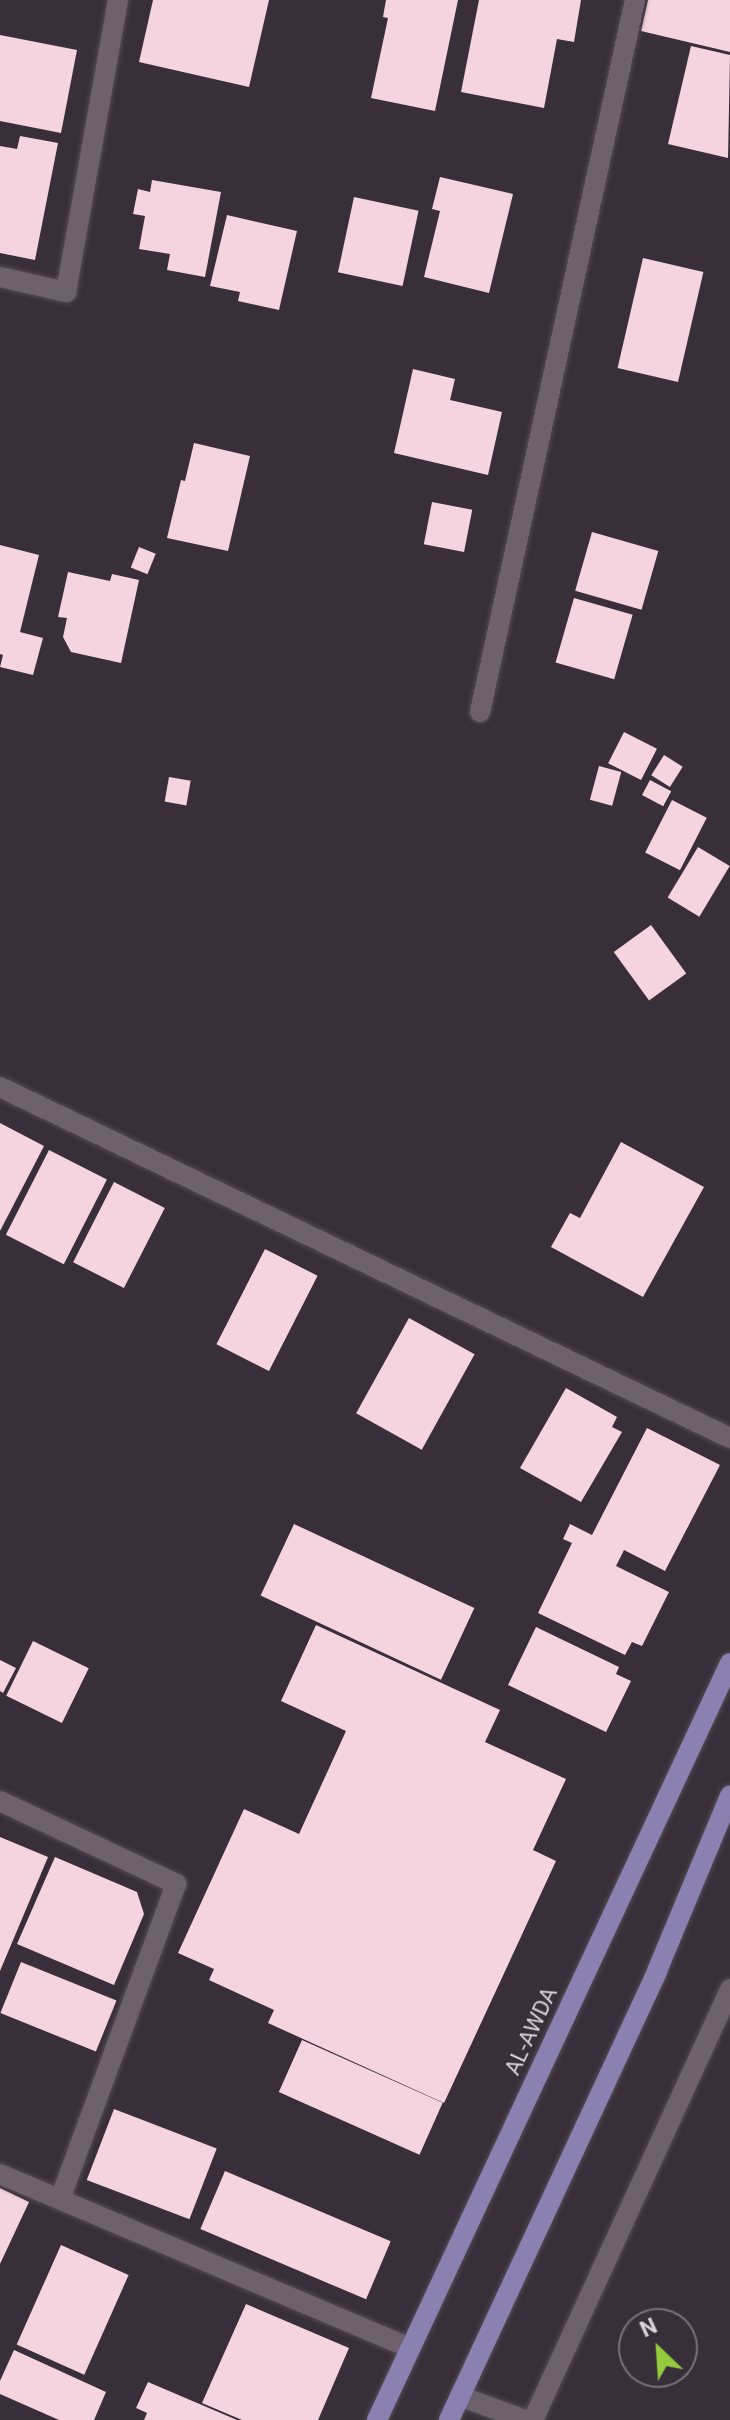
<!DOCTYPE html>
<html>
<head>
<meta charset="utf-8">
<style>
  body { margin:0 }
  #map { position:relative; width:730px; height:2420px; overflow:hidden; background:#392f3a; font-family:Roboto,sans-serif }
  div>[style] { position:absolute }
  [style*='--x'] { left:calc(var(--x)*1px); top:calc(var(--y)*1px); width:calc(var(--w)*1px); rotate:calc(var(--a)*1deg) }
  .building>* { inset:0; background:#f6d4df; transform-origin:0 0 }
  .roads { filter:drop-shadow(0 0 2px #544b55) drop-shadow(0 0 2px #544b55) }
  .minor>* { height:20px; margin:-10px; padding:0 10px; transform-origin:10px; border-radius:10px; background:#6c616d }
  .major>* { height:20px; margin:-10px; padding:0 10px; transform-origin:10px; border-radius:10px; background:#8b81b1 }
  span { translate:-50% -50%; white-space:nowrap; text-align:center; line-height:1.15; -webkit-text-stroke:8px #392f3a; paint-order:stroke }
  .street-label { font-size:22px; color:#d9d2da }
  .north { position:absolute; left:618px; top:2308px; width:80px; height:80px; box-sizing:border-box; background:#392f3a; border:2px solid #79707a; border-radius:50%; rotate:335deg; font-size:22px; font-weight:700; line-height:32px; text-align:center; color:#d9d2da }
  .north::after { content:''; display:block; margin:auto; width:28px; height:36px; background:#94cc3d; clip-path:polygon(50% 0,100% 100%,50% 72%,0 100%) }
</style>
</head>
<body>
<div id="map">
  <div class="building">
    <i style="clip-path:polygon(153px 0,269px 0,249px 87px,139px 62px)"></i>
    <i style="clip-path:polygon(386px 0,458px 0,435px 111px,371px 98px,388px 18px,383px 17px)"></i>
    <i style="clip-path:polygon(479px 0,581px 0,574px 42px,557px 39px,544px 108px,461px 92px)"></i>
    <i style="clip-path:polygon(648px 0,730px 0,730px 52px,641px 31px)"></i>
    <i style="clip-path:polygon(0 35px,77px 50px,61px 133px,0 121px)"></i>
    <i style="clip-path:polygon(691px 46px,730px 55px,728px 158px,668px 144px)"></i>
    <i style="clip-path:polygon(20px 136px,58px 143px,35px 260px,0 253px,0 146px,17px 149px)"></i>
    <i style="clip-path:polygon(440px 177px,513px 194px,489px 293px,424px 277px,440px 211px,432px 209px)"></i>
    <i style="clip-path:polygon(152px 180px,221px 192px,205px 277px,167px 270px,170px 254px,139px 249px,145px 216px,133px 214px,138px 189px,150px 192px)"></i>
    <i style="left:354px;top:197px;width:66px;height:77px;rotate:12deg"></i>
    <i style="clip-path:polygon(227px 215px,297px 231px,279px 310px,238px 301px,240px 292px,210px 286px)"></i>
    <i style="left:643px;top:258px;width:62px;height:113px;rotate:13deg"></i>
    <i style="clip-path:polygon(413px 369px,455px 379px,450px 400px,502px 412px,488px 475px,394px 453px)"></i>
    <i style="clip-path:polygon(194px 443px,250px 456px,228px 551px,167px 538px,181px 480px,185px 481px)"></i>
    <i style="left:432px;top:502px;width:41px;height:43px;rotate:11deg"></i>
    <i style="left:592px;top:532px;width:69px;height:61px;rotate:16deg"></i>
    <i style="clip-path:polygon(0 545px,39px 555px,20px 632px,43px 638px,33px 675px,0 667px,3px 655px,0 654px)"></i>
    <i style="left:139px;top:547px;width:18px;height:22px;rotate:22deg"></i>
    <i style="clip-path:polygon(68px 572px,110px 581px,112px 574px,139px 580px,121px 663px,71px 652px,63px 637px,67px 618px,58px 617px)"></i>
    <i style="left:574px;top:598px;width:61px;height:67px;rotate:16deg"></i>
    <i style="left:624px;top:732px;width:37px;height:35px;rotate:27deg"></i>
    <i style="left:664px;top:755px;width:22px;height:24px;rotate:32deg"></i>
    <i style="left:599px;top:766px;width:23px;height:35px;rotate:15deg"></i>
    <i style="left:169px;top:777px;width:22px;height:25px;rotate:10deg"></i>
    <i style="left:650px;top:780px;width:24px;height:17px;rotate:28deg"></i>
    <i style="left:672px;top:800px;width:39px;height:59px;rotate:27deg"></i>
    <i style="left:698px;top:847px;width:37px;height:59px;rotate:31deg"></i>
    <i style="left:651px;top:925px;width:60px;height:46px;rotate:54deg"></i>
    <i style="clip-path:polygon(0 1123px,44px 1146px,0 1231px)"></i>
    <i style="clip-path:polygon(621px 1142px,704px 1187px,643px 1297px,551px 1247px,570px 1213px,580px 1218px)"></i>
    <i style="left:49px;top:1150px;width:65px;height:95px;rotate:27deg"></i>
    <i style="left:114px;top:1182px;width:57px;height:90px;rotate:27deg"></i>
    <i style="left:265px;top:1249px;width:59px;height:107px;rotate:27deg"></i>
    <i style="left:409px;top:1318px;width:75px;height:109px;rotate:29deg"></i>
    <i style="clip-path:polygon(566px 1388px,617px 1417px,612px 1427px,622px 1432px,581px 1502px,520px 1468px)"></i>
    <i style="clip-path:polygon(647px 1428px,720px 1465px,665px 1571px,624px 1550px,616px 1566px,669px 1592px,642px 1646px,632px 1642px,625px 1655px,538px 1613px,572px 1543px,563px 1539px,570px 1524px,592px 1535px)"></i>
    <i style="left:294px;top:1524px;width:199px;height:79px;rotate:25deg"></i>
    <i style="clip-path:polygon(316px 1625px,500px 1710px,485px 1742px,566px 1779px,533px 1850px,556px 1861px,444px 2103px,268px 2023px,274px 2010px,209px 1980px,214px 1969px,178px 1953px,244px 1809px,299px 1834px,346px 1731px,281px 1701px)"></i>
    <i style="clip-path:polygon(536px 1627px,619px 1667px,616px 1674px,631px 1681px,606px 1732px,508px 1685px)"></i>
    <i style="left:33px;top:1641px;width:62px;height:61px;rotate:26deg"></i>
    <i style="clip-path:polygon(0 1660px,16px 1668px,3px 1693px,0 1691px)"></i>
    <i style="clip-path:polygon(0 1837px,48px 1857px,0 1971px)"></i>
    <i style="clip-path:polygon(55px 1857px,137px 1892px,144px 1914px,114px 1985px,17px 1944px)"></i>
    <i style="left:21px;top:1962px;width:103px;height:55px;rotate:22deg"></i>
    <i style="left:302px;top:2040px;width:154px;height:57px;rotate:24deg"></i>
    <i style="left:114px;top:2109px;width:110px;height:76px;rotate:21deg"></i>
    <i style="left:225px;top:2171px;width:180px;height:63px;rotate:23deg"></i>
    <i style="clip-path:polygon(0 2188px,29px 2202px,0 2264px)"></i>
    <i style="left:61px;top:2245px;width:74px;height:109px;rotate:24deg"></i>
    <i style="clip-path:polygon(246px 2304px,349px 2348px,318px 2420px,242px 2420px,202px 2403px)"></i>
    <i style="clip-path:polygon(14px 2350px,106px 2392px,94px 2420px,59px 2420px,0 2394px,0 2381px)"></i>
    <i style="clip-path:polygon(148px 2382px,237px 2420px,144px 2420px,147px 2413px,136px 2408px)"></i>
  </div>
  <div class="roads">
    <div class="minor">
      <i style="--x:0;--y:277;--w:68;--a:12.8"></i>
      <i style="--x:66;--y:292;--w:297;--a:-79.9"></i>
      <i style="--x:480;--y:712;--w:729;--a:-77.72"></i>
      <i style="--x:0;--y:1087;--w:810;--a:25.68"></i>
      <i style="--x:0;--y:1801;--w:195;--a:25.2"></i>
      <i style="--x:176;--y:1884;--w:333;--a:110.2"></i>
      <i style="--x:0;--y:2174;--w:444;--a:23"></i>
      <i style="--x:460;--y:2396;--w:69;--a:20.3"></i>
      <i style="--x:533;--y:2420;--w:474;--a:-65.4"></i>
    </div>
    <div class="major">
      <i style="--x:377;--y:2420;--w:835;--a:-65"></i>
      <i style="--x:449;--y:2420;--w:495;--a:-65.1"></i>
      <i style="--x:657;--y:1971;--w:190;--a:-67.4"></i>
    </div>
  </div>
  <div class="street-label">
    <span style="left:531px;top:2031px;rotate:-65deg">AL-AWDA</span>
  </div>
  <div class="north">N</div>
</div>
</body>
</html>
